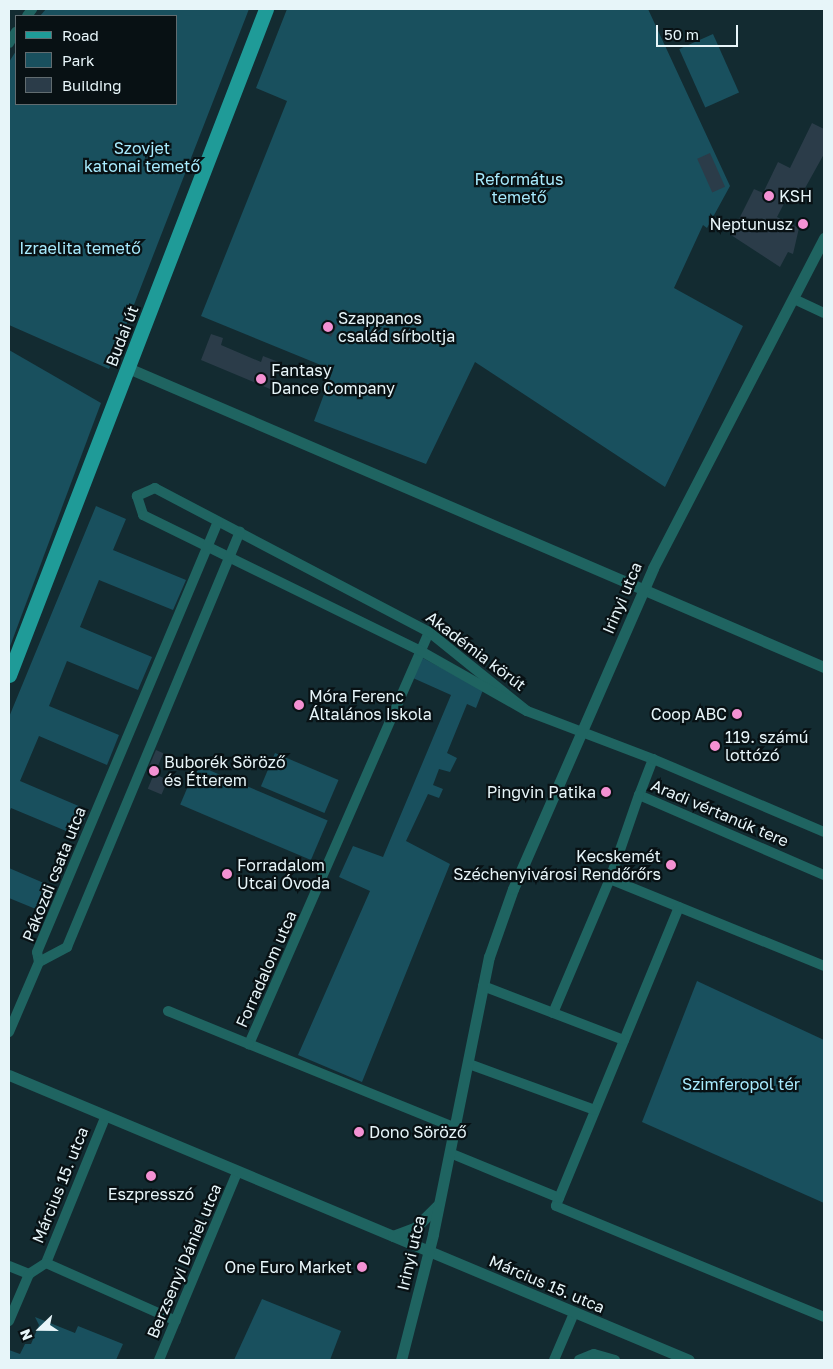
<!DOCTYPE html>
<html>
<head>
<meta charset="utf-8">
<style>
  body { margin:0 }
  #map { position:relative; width:833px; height:1369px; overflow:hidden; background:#132b31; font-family:"Golos Text",sans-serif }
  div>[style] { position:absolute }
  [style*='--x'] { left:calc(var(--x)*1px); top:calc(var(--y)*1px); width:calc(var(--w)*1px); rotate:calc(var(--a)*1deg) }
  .green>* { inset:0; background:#19505e; transform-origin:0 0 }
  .building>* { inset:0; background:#2b3c49; transform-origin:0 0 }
  .minor>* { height:10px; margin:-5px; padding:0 5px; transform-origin:5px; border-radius:5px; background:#1f6461 }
  .tertiary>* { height:11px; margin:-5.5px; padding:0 5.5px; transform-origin:5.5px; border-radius:5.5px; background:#1f6461 }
  .primary>* { height:15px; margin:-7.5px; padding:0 7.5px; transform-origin:7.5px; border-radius:7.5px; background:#1f9b98 }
  .dots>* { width:14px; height:14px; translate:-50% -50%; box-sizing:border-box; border:2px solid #081114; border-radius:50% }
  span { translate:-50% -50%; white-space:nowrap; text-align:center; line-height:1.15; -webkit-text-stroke:4.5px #081114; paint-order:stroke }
  .park-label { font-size:16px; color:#a8ebfe }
  .poi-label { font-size:16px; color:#e7f5f9 }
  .left { translate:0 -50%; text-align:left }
  .right { translate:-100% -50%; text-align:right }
  .street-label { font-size:16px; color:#e7f5f9 }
  .frame { position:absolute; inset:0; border:10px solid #e7f5f9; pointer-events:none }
  .legend { position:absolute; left:15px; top:15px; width:162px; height:90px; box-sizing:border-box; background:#081114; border:1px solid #616c70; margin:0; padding:6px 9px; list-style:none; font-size:15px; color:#e7f5f9 }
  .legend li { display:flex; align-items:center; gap:10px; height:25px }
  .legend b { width:25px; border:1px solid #616c70 }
  .north { position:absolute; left:15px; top:1304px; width:50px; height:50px; -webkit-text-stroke:4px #081114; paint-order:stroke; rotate:248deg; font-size:14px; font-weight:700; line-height:20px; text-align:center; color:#e7f5f9 }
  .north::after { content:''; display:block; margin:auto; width:18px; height:22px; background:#e7f5f9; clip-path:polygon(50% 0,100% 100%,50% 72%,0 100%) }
  .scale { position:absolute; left:656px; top:25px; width:82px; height:22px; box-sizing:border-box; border:2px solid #e7f5f9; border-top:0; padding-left:6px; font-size:15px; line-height:18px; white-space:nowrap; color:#e7f5f9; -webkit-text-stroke:4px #081114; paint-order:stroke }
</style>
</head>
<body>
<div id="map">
  <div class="green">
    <i style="clip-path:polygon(46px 9px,249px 9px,109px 369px,9px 325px,9px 62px,16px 51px,16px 104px,176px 104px,176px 16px,40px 16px)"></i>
    <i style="clip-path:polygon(287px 9px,648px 9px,730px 186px,707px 228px,703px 225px,674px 288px,743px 326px,665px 487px,475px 362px,426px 464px,314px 421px,333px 370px,201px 316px,287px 101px,256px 88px)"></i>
    <i style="left:713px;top:34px;width:64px;height:37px;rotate:66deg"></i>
    <i style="clip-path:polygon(9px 350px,101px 403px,9px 649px)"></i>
    <i style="clip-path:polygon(96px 506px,126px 519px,113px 550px,186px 580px,173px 610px,99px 580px,80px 627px,152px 657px,138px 690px,67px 661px,49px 706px,119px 735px,107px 765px,39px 736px,20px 781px,88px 810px,78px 836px,11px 808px,9px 813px,9px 717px)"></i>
    <i style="clip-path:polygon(421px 657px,483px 690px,476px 708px,467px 704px,447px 753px,457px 758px,450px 772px,439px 769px,433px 785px,443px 789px,439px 798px,428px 794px,406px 841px,450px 864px,362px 1082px,298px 1055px,370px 891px,339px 877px,353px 846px,383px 857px,451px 695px,413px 678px)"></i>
    <i style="left:275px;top:753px;width:69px;height:36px;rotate:23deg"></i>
    <i style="left:197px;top:765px;width:142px;height:43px;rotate:23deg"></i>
    <i style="clip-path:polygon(9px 868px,53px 887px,43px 912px,9px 898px)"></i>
    <i style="clip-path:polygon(697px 981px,824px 1040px,824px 1203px,642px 1122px)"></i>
    <i style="clip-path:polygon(262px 1299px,341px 1331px,330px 1360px,234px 1360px)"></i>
    <i style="clip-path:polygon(35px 1317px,75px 1333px,78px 1326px,123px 1344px,116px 1360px,9px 1360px,9px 1350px,20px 1354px,25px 1344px,31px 1344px,39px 1325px)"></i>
  </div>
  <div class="building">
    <i style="clip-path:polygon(812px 123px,824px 129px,824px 154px,799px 199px,789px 194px,777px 217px,799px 228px,793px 254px,788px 252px,780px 267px,731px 235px,754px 189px,763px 193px,778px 162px,790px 168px)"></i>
    <i style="left:710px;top:153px;width:37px;height:14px;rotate:66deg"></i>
    <i style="left:326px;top:319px;width:13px;height:13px;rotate:29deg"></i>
    <i style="clip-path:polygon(211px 334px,223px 338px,221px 345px,261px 362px,263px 356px,281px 363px,270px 389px,201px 360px)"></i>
    <i style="left:156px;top:750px;width:8px;height:22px;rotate:23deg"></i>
    <i style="left:154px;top:774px;width:15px;height:16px;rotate:23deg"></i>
  </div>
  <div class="minor">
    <i style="--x:27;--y:16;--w:9;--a:-54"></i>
    <i style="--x:9;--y:43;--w:13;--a:-58"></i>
    <i style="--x:794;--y:299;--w:33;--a:25"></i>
    <i style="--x:429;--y:632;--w:450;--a:113.6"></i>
    <i style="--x:249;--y:1044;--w:223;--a:22.1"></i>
    <i style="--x:527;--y:711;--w:126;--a:-141.1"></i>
    <i style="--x:429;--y:632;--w:310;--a:-152.3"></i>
    <i style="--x:155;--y:488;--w:20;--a:156"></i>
    <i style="--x:137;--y:496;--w:20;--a:72"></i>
    <i style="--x:143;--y:515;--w:307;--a:26.1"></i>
    <i style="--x:419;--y:650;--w:124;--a:29.5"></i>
    <i style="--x:527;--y:711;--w:135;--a:20.9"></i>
    <i style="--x:653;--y:759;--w:39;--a:111"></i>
    <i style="--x:639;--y:795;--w:202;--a:23.4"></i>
    <i style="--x:653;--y:759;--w:186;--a:23.1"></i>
    <i style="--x:610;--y:879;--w:231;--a:22.1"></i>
    <i style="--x:679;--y:907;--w:323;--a:112.4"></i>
    <i style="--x:556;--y:1206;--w:290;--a:22.5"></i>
    <i style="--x:39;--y:962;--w:32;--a:-28"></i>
    <i style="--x:67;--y:947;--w:450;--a:-67.4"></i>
    <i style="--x:39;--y:962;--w:10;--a:-101"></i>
    <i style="--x:37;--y:952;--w:467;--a:-67.2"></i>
    <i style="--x:483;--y:986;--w:151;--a:21"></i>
    <i style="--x:168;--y:1011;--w:87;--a:22.2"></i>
    <i style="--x:553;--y:1013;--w:146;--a:-67"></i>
    <i style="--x:610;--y:879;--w:89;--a:-71"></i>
    <i style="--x:9;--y:1032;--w:76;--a:-66.8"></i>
    <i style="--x:469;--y:1064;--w:134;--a:20.1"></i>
    <i style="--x:450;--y:1153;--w:118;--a:22.4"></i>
    <i style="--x:46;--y:1263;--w:157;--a:-67.9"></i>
    <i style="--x:9;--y:1266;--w:22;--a:22"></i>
    <i style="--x:29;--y:1274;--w:20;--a:-33"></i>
    <i style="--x:46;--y:1263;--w:142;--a:24"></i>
    <i style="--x:9;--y:1321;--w:51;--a:-66.9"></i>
    <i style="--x:159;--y:1360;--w:203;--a:-67.4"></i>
    <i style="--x:554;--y:1360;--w:51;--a:-66.9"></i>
    <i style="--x:579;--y:1360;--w:16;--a:-22"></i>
    <i style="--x:594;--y:1354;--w:22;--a:16"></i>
  </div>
  <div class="tertiary">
    <i style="--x:128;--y:368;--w:758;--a:23.25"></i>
    <i style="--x:9;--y:1075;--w:737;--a:22.74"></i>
    <i style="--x:393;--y:1236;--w:25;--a:-21"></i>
    <i style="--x:416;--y:1227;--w:31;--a:-45"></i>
    <i style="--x:401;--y:1360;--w:130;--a:-75.7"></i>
    <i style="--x:433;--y:1234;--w:283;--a:-78.6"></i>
    <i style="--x:489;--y:957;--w:72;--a:-70.6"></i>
    <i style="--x:513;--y:889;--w:350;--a:-66.4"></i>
    <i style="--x:653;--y:568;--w:372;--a:-62.6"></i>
  </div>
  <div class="primary">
    <i style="--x:9;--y:675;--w:714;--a:-68.9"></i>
  </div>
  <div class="dots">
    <i style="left:769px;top:196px;background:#f491d3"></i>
    <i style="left:803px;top:224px;background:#f491d3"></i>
    <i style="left:328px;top:327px;background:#f491d3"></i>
    <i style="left:261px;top:379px;background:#f491d3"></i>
    <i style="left:299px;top:705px;background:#f491d3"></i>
    <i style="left:737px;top:714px;background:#f491d3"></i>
    <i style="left:715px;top:746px;background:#f491d3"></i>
    <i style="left:154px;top:771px;background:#f491d3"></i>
    <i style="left:606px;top:792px;background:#f491d3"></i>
    <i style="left:671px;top:865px;background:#f491d3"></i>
    <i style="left:227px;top:874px;background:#f491d3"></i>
    <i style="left:359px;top:1132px;background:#f491d3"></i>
    <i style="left:151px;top:1176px;background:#f491d3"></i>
    <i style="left:362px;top:1267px;background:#f491d3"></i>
  </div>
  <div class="park-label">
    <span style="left:142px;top:157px">Szovjet<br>katonai temető</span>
    <span style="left:519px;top:188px">Református<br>temető</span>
    <span style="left:80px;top:248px">Izraelita temető</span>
    <span style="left:741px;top:1084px">Szimferopol tér</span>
  </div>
  <div class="poi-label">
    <span class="left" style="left:779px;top:196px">KSH</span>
    <span class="right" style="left:793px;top:224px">Neptunusz</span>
    <span class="left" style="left:338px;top:327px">Szappanos<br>család sírboltja</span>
    <span class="left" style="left:271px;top:379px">Fantasy<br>Dance Company</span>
    <span class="left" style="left:309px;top:705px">Móra Ferenc<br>Általános Iskola</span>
    <span class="right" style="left:727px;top:714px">Coop ABC</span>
    <span class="left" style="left:725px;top:746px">119. számú<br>lottózó</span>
    <span class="left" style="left:164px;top:771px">Buborék Söröző<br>és Étterem</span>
    <span class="right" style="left:596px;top:792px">Pingvin Patika</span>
    <span class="right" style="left:661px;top:865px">Kecskemét<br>Széchenyivárosi Rendőrőrs</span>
    <span class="left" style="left:237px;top:874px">Forradalom<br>Utcai Óvoda</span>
    <span class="left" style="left:369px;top:1132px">Dono Söröző</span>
    <span style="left:151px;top:1194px">Eszpresszó</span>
    <span class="right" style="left:352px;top:1267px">One Euro Market</span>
  </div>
  <div class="street-label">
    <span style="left:122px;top:336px;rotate:-69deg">Budai út</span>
    <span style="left:622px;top:598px;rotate:-67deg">Irinyi utca</span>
    <span style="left:476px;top:651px;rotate:37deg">Akadémia körút</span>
    <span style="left:720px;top:813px;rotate:23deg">Aradi vértanúk tere</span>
    <span style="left:54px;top:874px;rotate:-68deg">Pákozdi csata utca</span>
    <span style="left:266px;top:969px;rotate:-66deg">Forradalom utca</span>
    <span style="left:60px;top:1185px;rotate:-68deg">Március 15. utca</span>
    <span style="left:411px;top:1253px;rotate:-77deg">Irinyi utca</span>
    <span style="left:184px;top:1261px;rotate:-67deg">Berzsenyi Dániel utca</span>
    <span style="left:547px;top:1284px;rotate:23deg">Március 15. utca</span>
  </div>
  <div class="frame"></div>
  <ul class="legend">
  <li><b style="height:6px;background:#1f9b98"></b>Road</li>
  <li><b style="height:14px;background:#19505e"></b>Park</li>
  <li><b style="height:14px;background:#2b3c49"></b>Building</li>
  </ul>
  <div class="north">N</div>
  <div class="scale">50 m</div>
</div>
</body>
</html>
